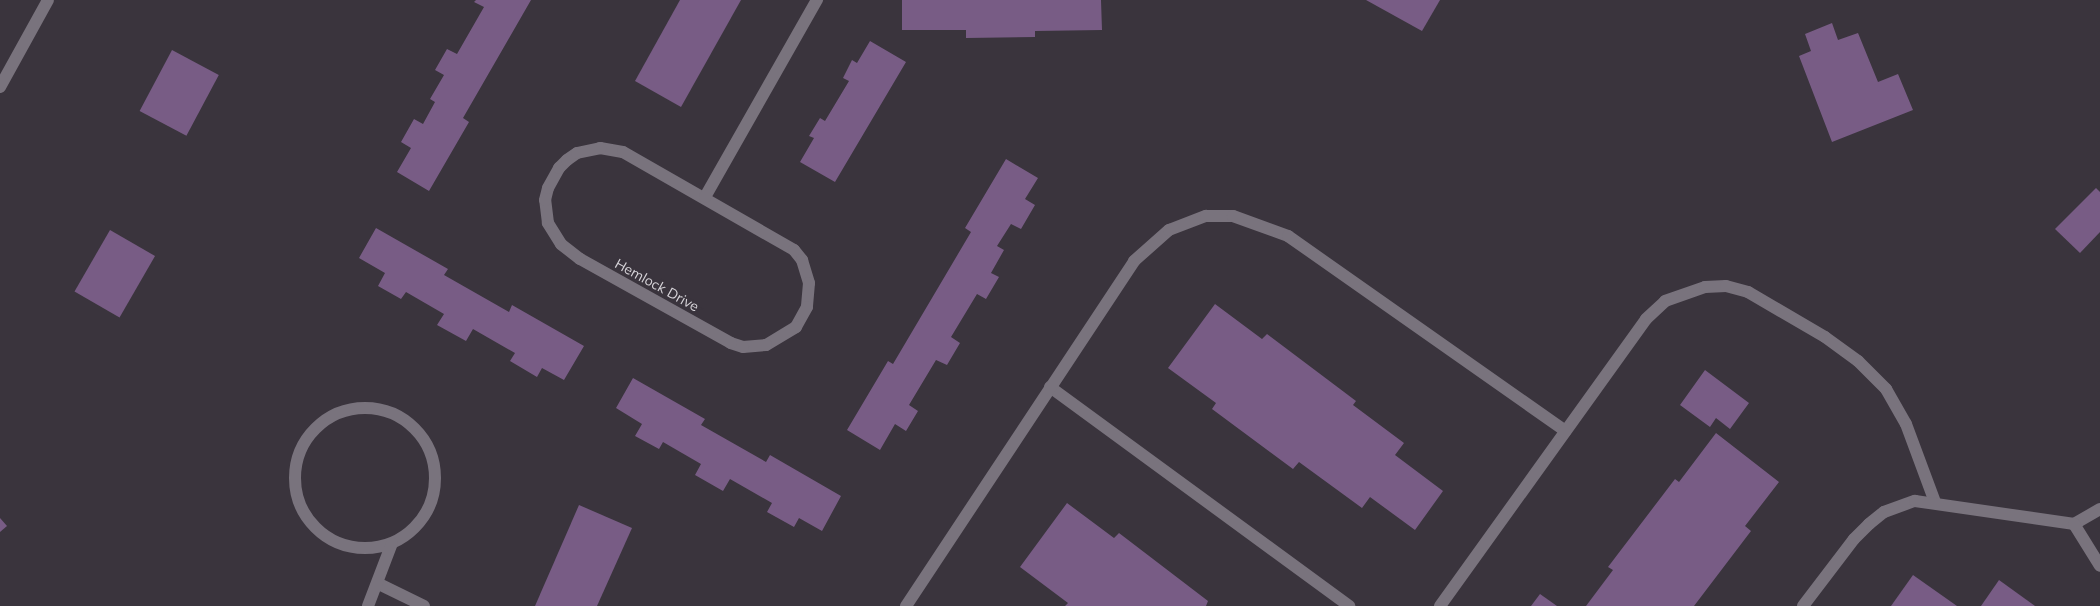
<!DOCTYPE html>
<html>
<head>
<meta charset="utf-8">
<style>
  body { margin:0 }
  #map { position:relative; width:2100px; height:606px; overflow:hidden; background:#3a343d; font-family:Mulish,sans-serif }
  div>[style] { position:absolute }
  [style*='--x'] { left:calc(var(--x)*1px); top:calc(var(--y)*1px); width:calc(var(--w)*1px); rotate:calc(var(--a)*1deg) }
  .building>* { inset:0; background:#785c85; transform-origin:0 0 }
  .lane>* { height:12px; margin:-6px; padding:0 6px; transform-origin:6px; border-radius:6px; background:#79737d }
  .street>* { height:12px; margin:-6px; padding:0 6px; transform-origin:6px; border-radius:6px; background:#79737d }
  .street>.ring { margin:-6px; padding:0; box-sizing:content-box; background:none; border:12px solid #79737d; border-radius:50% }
  span { translate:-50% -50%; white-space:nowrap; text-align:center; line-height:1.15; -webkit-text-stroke:4.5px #3a343d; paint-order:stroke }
  .street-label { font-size:14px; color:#d7d4d9 }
</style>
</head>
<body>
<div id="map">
  <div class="building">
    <i style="clip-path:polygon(476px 0,531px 0,463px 118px,469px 122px,429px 191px,397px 172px,411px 148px,401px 142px,414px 119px,423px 124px,435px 102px,430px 99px,444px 75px,435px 70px,447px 49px,457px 54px,484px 7px,474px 2px)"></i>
    <i style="clip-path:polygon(680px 0,741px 0,681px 107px,635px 81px)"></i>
    <i style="clip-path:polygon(902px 0,1101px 0,1102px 30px,1035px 31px,1035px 37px,966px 38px,966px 30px,902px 30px)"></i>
    <i style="clip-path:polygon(1366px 0,1440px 0,1422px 31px)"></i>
    <i style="clip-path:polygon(1832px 23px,1838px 40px,1858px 33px,1878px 82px,1898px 74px,1913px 110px,1832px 142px,1799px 56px,1811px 51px,1805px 34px)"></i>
    <i style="clip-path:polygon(870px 41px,906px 62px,835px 182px,800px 162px,814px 138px,809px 136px,820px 118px,825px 121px,849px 81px,843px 78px,852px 60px,857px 63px)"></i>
    <i style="left:172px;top:50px;width:53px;height:69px;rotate:28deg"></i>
    <i style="clip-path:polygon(1006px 159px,1038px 178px,1025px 199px,1035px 205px,1021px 229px,1011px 224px,997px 246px,1004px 250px,991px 273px,999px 277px,986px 299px,977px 294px,951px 337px,960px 343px,947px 365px,936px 360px,909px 405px,918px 411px,906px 431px,895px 424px,880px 450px,847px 430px,888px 361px,893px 364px,971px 232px,965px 228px)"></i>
    <i style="clip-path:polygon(2096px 188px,2100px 192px,2100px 232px,2080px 253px,2055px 229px)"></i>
    <i style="clip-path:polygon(376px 228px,448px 269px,444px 275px,509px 312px,512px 305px,584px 346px,564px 380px,542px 368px,537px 377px,510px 361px,515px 353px,473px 329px,466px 341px,437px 325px,444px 314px,406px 292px,401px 299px,378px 286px,385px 273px,359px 258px)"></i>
    <i style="left:110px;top:230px;width:52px;height:71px;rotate:30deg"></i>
    <i style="clip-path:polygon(1215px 304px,1262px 339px,1267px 334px,1356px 401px,1353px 405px,1404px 443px,1395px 455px,1443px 491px,1415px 530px,1370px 497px,1362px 508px,1299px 462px,1293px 469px,1212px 409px,1216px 403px,1168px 368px)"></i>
    <i style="clip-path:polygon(1705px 370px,1749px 403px,1730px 429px,1716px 418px,1710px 427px,1680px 405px)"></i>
    <i style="clip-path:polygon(633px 378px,705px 419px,701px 425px,766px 462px,770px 455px,841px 496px,822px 531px,799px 518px,794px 527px,767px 512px,772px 503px,730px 479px,723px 491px,695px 475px,701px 464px,663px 442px,659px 449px,635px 436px,642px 424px,616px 408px)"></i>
    <i style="clip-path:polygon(1716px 433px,1779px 482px,1745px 526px,1751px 531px,1694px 606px,1586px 606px,1613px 570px,1608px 567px,1675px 479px,1679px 482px)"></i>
    <i style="clip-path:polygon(1067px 503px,1114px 538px,1119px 533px,1208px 601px,1206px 606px,1065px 606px,1068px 603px,1020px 567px)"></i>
    <i style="clip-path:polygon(579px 505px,632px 528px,597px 606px,535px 606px)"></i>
    <i style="clip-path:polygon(0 518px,7px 526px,0 532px)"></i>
    <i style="clip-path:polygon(1913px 575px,1957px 606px,1891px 606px)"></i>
    <i style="clip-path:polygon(1999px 580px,2035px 606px,1981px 606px)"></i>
    <i style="clip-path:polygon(1540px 594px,1557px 606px,1531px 606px)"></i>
  </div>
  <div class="lane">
    <i style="--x:1050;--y:387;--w:371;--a:36.2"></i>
    <i style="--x:2074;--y:524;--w:30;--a:-30"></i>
    <i style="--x:379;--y:584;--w:50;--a:26.1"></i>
    <i style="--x:906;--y:606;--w:414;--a:-56.5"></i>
    <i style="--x:1134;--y:261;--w:47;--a:-41.5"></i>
    <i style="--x:1169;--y:230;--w:40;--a:-21"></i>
    <i style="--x:1206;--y:216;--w:27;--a:0"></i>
    <i style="--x:1233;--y:216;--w:59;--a:20"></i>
    <i style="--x:1288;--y:236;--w:339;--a:35.1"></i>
    <i style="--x:1440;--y:606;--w:353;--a:-54.3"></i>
    <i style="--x:1646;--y:319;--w:26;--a:-43"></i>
    <i style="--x:1665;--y:301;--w:42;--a:-19.3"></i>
    <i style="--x:1705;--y:287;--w:21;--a:-3"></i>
    <i style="--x:1726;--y:286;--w:23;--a:15"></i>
    <i style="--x:1748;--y:292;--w:89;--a:30.3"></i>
    <i style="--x:1825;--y:337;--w:41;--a:36"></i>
    <i style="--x:1858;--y:361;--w:40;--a:45"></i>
    <i style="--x:1886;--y:389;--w:40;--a:60.3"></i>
    <i style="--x:1906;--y:424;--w:83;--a:69.6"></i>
    <i style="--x:1803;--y:606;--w:84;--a:-52.7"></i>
    <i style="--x:1854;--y:539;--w:21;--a:-45"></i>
    <i style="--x:1869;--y:524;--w:19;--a:-39"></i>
    <i style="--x:1884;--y:512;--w:33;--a:-20"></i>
    <i style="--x:1915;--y:501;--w:161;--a:8.2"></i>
    <i style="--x:2074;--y:524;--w:49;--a:58.2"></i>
  </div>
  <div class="street">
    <i style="--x:0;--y:87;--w:99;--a:-61.1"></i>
    <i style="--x:600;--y:148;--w:23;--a:10"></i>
    <i style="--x:623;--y:152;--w:197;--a:29.8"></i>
    <i style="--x:794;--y:250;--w:13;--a:51"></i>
    <i style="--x:802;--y:260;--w:24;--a:73"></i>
    <i style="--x:809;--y:283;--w:24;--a:95"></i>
    <i style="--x:807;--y:307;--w:23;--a:119"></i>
    <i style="--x:796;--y:327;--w:35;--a:149"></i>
    <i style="--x:766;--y:345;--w:23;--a:175"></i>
    <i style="--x:743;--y:347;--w:13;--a:-162"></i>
    <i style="--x:731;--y:343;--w:173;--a:-150.9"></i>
    <i style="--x:580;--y:259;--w:24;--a:-142"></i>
    <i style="--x:561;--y:244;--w:25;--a:-122"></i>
    <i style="--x:548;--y:223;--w:23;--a:-97"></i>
    <i style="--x:545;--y:200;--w:12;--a:-76"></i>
    <i style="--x:548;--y:188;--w:23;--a:-61"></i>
    <i style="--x:559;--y:168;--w:11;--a:-45"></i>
    <i style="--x:567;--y:160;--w:12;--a:-35"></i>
    <i style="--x:577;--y:153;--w:24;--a:-12"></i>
    <i style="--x:705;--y:197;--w:227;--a:-60.4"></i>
    <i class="ring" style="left:295px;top:408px;width:128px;height:128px"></i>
    <i style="--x:368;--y:606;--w:67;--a:-69.1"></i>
  </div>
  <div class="street-label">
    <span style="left:657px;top:285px;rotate:29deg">Hemlock Drive</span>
  </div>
</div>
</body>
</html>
